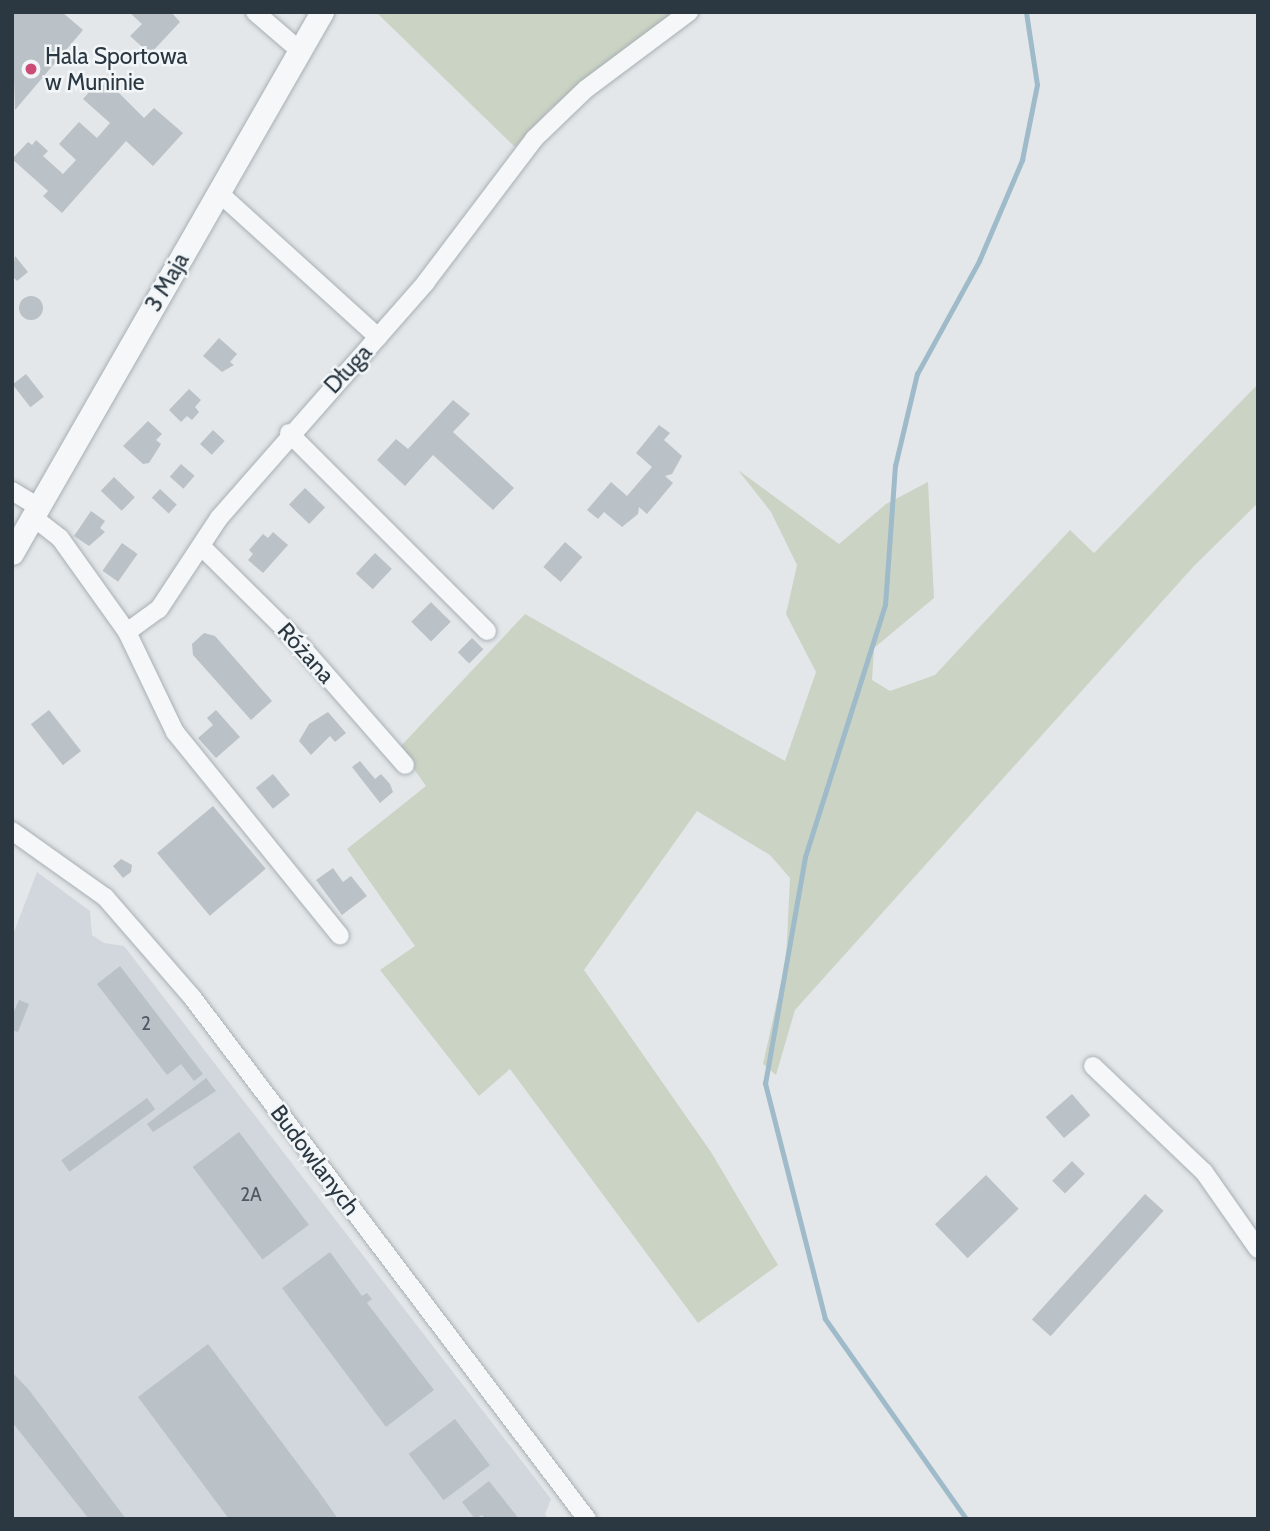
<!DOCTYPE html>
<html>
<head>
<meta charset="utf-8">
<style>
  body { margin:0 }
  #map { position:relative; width:1270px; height:1531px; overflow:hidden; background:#e3e7ea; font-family:Cabin,sans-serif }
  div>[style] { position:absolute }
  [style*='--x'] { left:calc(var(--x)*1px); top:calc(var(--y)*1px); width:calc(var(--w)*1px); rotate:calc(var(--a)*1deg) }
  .built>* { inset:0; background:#d1d7dc }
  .green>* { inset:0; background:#cbd4c4 }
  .stream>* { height:4.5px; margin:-2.25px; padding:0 2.25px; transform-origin:2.25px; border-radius:2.25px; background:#9fbbc9 }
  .building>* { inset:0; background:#bac1c7; transform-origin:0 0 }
  .round { border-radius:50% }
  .roads { filter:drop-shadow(0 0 2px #a8afb4) drop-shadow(0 0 2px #a8afb4) }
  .minor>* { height:18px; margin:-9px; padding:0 9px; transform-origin:9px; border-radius:9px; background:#f5f7f9 }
  .tertiary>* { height:23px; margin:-11.5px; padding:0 11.5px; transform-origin:11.5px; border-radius:11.5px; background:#f5f7f9 }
  .dots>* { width:19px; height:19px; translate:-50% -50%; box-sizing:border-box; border:4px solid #f2f6f8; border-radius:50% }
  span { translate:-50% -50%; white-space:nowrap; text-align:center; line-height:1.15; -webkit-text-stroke:5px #f2f6f8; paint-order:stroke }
  .number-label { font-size:19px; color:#4f5a63 }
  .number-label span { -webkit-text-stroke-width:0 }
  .poi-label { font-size:23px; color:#2b3842 }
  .left { translate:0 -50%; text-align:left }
  .street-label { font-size:23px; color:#2b3842 }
  .frame { position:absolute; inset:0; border:14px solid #2b3842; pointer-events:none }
</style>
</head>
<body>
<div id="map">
  <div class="built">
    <i style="clip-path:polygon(37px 872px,90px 911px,92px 935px,104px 943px,124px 946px,551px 1499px,545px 1514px,548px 1519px,12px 1519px,12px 937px)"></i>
  </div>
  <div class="green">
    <i style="clip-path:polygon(676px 12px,549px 110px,515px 147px,377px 13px)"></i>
    <i style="clip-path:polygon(1258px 384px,1258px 503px,1194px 566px,795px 1010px,776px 1075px,763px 1064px,786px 961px,790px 878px,770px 855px,697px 811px,584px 970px,711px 1152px,778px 1265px,698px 1323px,510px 1069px,479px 1096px,380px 970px,415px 946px,347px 849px,426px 786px,399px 748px,525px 614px,785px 761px,816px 672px,786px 614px,797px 565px,771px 512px,738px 470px,839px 544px,886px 504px,928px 482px,934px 598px,874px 648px,872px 680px,890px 691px,935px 675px,1070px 530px,1094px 553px)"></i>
  </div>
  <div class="stream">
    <i style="--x:966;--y:1519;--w:245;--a:-125.2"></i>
    <i style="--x:825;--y:1319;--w:243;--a:-104.3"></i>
    <i style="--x:765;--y:1084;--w:230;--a:-80"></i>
    <i style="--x:805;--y:857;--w:264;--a:-72.4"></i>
    <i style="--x:885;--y:605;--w:139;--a:-85.9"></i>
    <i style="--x:895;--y:466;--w:95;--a:-76.6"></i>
    <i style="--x:917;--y:374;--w:129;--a:-61.2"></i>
    <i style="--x:979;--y:261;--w:110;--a:-66.9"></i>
    <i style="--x:1022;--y:160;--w:76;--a:-78.7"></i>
    <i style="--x:1037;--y:85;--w:74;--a:-98.6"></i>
  </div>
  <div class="building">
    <i style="clip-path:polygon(12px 12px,62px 12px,83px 30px,15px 110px)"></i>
    <i style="clip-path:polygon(129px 12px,171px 12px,180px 22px,150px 54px,130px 36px,142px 24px)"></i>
    <i style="clip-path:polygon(103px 77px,144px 118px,154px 108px,183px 133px,153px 166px,126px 141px,62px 213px,43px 196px,48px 191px,12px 159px,28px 142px,32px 145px,36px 140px,48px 151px,43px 156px,63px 174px,76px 160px,59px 144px,79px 122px,97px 138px,110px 123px,83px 99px)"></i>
    <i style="clip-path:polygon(15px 256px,28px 272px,17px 281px,12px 276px)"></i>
    <i class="round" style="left:19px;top:296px;width:24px;height:24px"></i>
    <i style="clip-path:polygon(219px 338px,237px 354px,230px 362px,234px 365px,222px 372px,203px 356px)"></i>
    <i style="left:26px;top:374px;width:29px;height:17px;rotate:52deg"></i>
    <i style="clip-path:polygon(189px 389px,201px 400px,195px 407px,199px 412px,192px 420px,187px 416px,181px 422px,169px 410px)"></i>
    <i style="clip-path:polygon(453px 400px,470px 414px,453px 432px,514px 488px,493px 510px,433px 455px,405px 486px,377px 460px,396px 439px,408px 449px)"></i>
    <i style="clip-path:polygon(148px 421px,162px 434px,156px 440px,161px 444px,149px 463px,143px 464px,123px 446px)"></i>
    <i style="clip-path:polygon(659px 425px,670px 433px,664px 440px,682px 456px,672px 474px,665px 476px,673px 483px,647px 514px,639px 507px,638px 514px,622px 527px,604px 512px,598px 519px,587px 510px,611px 482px,627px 496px,652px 467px,636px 453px)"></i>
    <i style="left:213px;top:430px;width:16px;height:19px;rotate:43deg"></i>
    <i style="left:181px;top:464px;width:18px;height:17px;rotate:41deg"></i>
    <i style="left:114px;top:477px;width:29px;height:19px;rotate:44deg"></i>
    <i style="left:305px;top:488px;width:28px;height:23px;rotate:44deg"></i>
    <i style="left:160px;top:489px;width:23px;height:12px;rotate:43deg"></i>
    <i style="clip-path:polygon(91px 511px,105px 521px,100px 528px,105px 532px,89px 546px,74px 536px)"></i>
    <i style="clip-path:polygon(273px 532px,288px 545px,263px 573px,248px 560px,253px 554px,249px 550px,263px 534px,268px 538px)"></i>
    <i style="left:565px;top:542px;width:23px;height:33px;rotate:41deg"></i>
    <i style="left:122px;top:543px;width:19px;height:34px;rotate:35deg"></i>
    <i style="left:375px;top:553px;width:23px;height:28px;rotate:43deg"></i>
    <i style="left:431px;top:602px;width:28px;height:28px;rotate:45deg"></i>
    <i style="clip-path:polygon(204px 633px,215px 636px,272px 701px,251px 720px,193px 655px,192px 644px)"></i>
    <i style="left:472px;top:638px;width:16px;height:20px;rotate:45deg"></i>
    <i style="left:49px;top:710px;width:52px;height:23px;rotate:52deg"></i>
    <i style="clip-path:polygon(216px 710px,240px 737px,216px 758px,198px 738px,213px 725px,207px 718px)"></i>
    <i style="clip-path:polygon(328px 712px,346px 733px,335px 742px,330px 736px,311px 755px,299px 741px,309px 724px)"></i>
    <i style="clip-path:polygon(360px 761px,375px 779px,381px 774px,390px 784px,393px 792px,380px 803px,352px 767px)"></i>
    <i style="left:273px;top:774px;width:27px;height:22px;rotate:51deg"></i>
    <i style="left:213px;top:806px;width:82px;height:73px;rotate:50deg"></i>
    <i style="clip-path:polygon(121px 859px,132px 865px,131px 872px,123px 878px,113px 866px)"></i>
    <i style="clip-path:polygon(333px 868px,343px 882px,351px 876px,367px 896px,342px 915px,316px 880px)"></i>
    <i style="clip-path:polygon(120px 966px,203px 1074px,194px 1081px,181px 1064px,167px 1075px,97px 984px)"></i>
    <i style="clip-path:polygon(19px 1000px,29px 1004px,18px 1032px,12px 1030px,12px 1016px)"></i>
    <i style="clip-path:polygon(206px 1078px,216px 1091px,153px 1132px,147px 1124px)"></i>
    <i style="left:1072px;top:1094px;width:28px;height:35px;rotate:49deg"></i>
    <i style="left:147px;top:1098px;width:14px;height:106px;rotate:54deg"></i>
    <i style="left:239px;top:1132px;width:116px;height:58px;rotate:53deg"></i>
    <i style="left:1072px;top:1161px;width:18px;height:28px;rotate:45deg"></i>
    <i style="left:986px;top:1175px;width:47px;height:71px;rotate:46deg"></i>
    <i style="left:1145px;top:1194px;width:25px;height:169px;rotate:42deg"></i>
    <i style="clip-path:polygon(330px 1252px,362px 1296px,367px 1293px,372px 1299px,367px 1303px,434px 1390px,386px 1427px,282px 1288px)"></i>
    <i style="clip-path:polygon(208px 1344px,319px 1492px,338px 1519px,229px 1519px,138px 1397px)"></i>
    <i style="clip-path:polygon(12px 1372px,29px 1390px,126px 1519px,89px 1519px,12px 1422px)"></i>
    <i style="left:455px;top:1419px;width:58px;height:58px;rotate:53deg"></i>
    <i style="clip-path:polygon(489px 1481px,519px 1519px,486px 1519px,482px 1515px,475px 1519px,462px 1502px)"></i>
  </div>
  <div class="roads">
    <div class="minor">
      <i style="--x:255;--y:12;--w:58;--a:40.8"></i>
      <i style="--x:218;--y:192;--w:216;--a:42.2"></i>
      <i style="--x:289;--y:433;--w:280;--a:45"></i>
      <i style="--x:12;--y:491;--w:31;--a:31"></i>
      <i style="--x:33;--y:517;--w:34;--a:38"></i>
      <i style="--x:60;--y:538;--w:115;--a:54.5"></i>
      <i style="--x:127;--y:632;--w:39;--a:-36"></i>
      <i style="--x:159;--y:609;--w:109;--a:-56.6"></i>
      <i style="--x:219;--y:518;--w:314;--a:-48.7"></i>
      <i style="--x:426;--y:282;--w:179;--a:-52.9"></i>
      <i style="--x:534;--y:139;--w:72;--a:-43.9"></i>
      <i style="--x:586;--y:89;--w:129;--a:-36.8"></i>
      <i style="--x:201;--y:546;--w:129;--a:44.7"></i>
      <i style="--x:293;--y:637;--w:170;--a:48.8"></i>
      <i style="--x:127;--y:632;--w:111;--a:64.4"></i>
      <i style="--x:175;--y:732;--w:262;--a:51"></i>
      <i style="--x:12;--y:831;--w:114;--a:35.4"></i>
      <i style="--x:105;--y:897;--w:133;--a:49"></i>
      <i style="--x:192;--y:997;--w:655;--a:52.89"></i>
      <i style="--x:1093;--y:1066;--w:153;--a:43.7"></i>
      <i style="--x:1204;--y:1172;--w:94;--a:55"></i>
    </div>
    <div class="tertiary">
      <i style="--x:12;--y:553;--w:624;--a:-60.19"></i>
    </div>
  </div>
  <div class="dots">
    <i style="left:31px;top:69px;background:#cb4c77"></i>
  </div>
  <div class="number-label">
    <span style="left:146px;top:1024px">2</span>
    <span style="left:251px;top:1195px">2A</span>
  </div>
  <div class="poi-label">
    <span class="left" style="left:45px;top:69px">Hala Sportowa<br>w Muninie</span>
  </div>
  <div class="street-label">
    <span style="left:167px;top:282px;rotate:-60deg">3 Maja</span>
    <span style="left:348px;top:369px;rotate:-47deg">Długa</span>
    <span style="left:306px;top:653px;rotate:48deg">Różana</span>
    <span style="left:315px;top:1160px;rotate:53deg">Budowlanych</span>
  </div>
  <div class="frame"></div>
</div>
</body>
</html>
